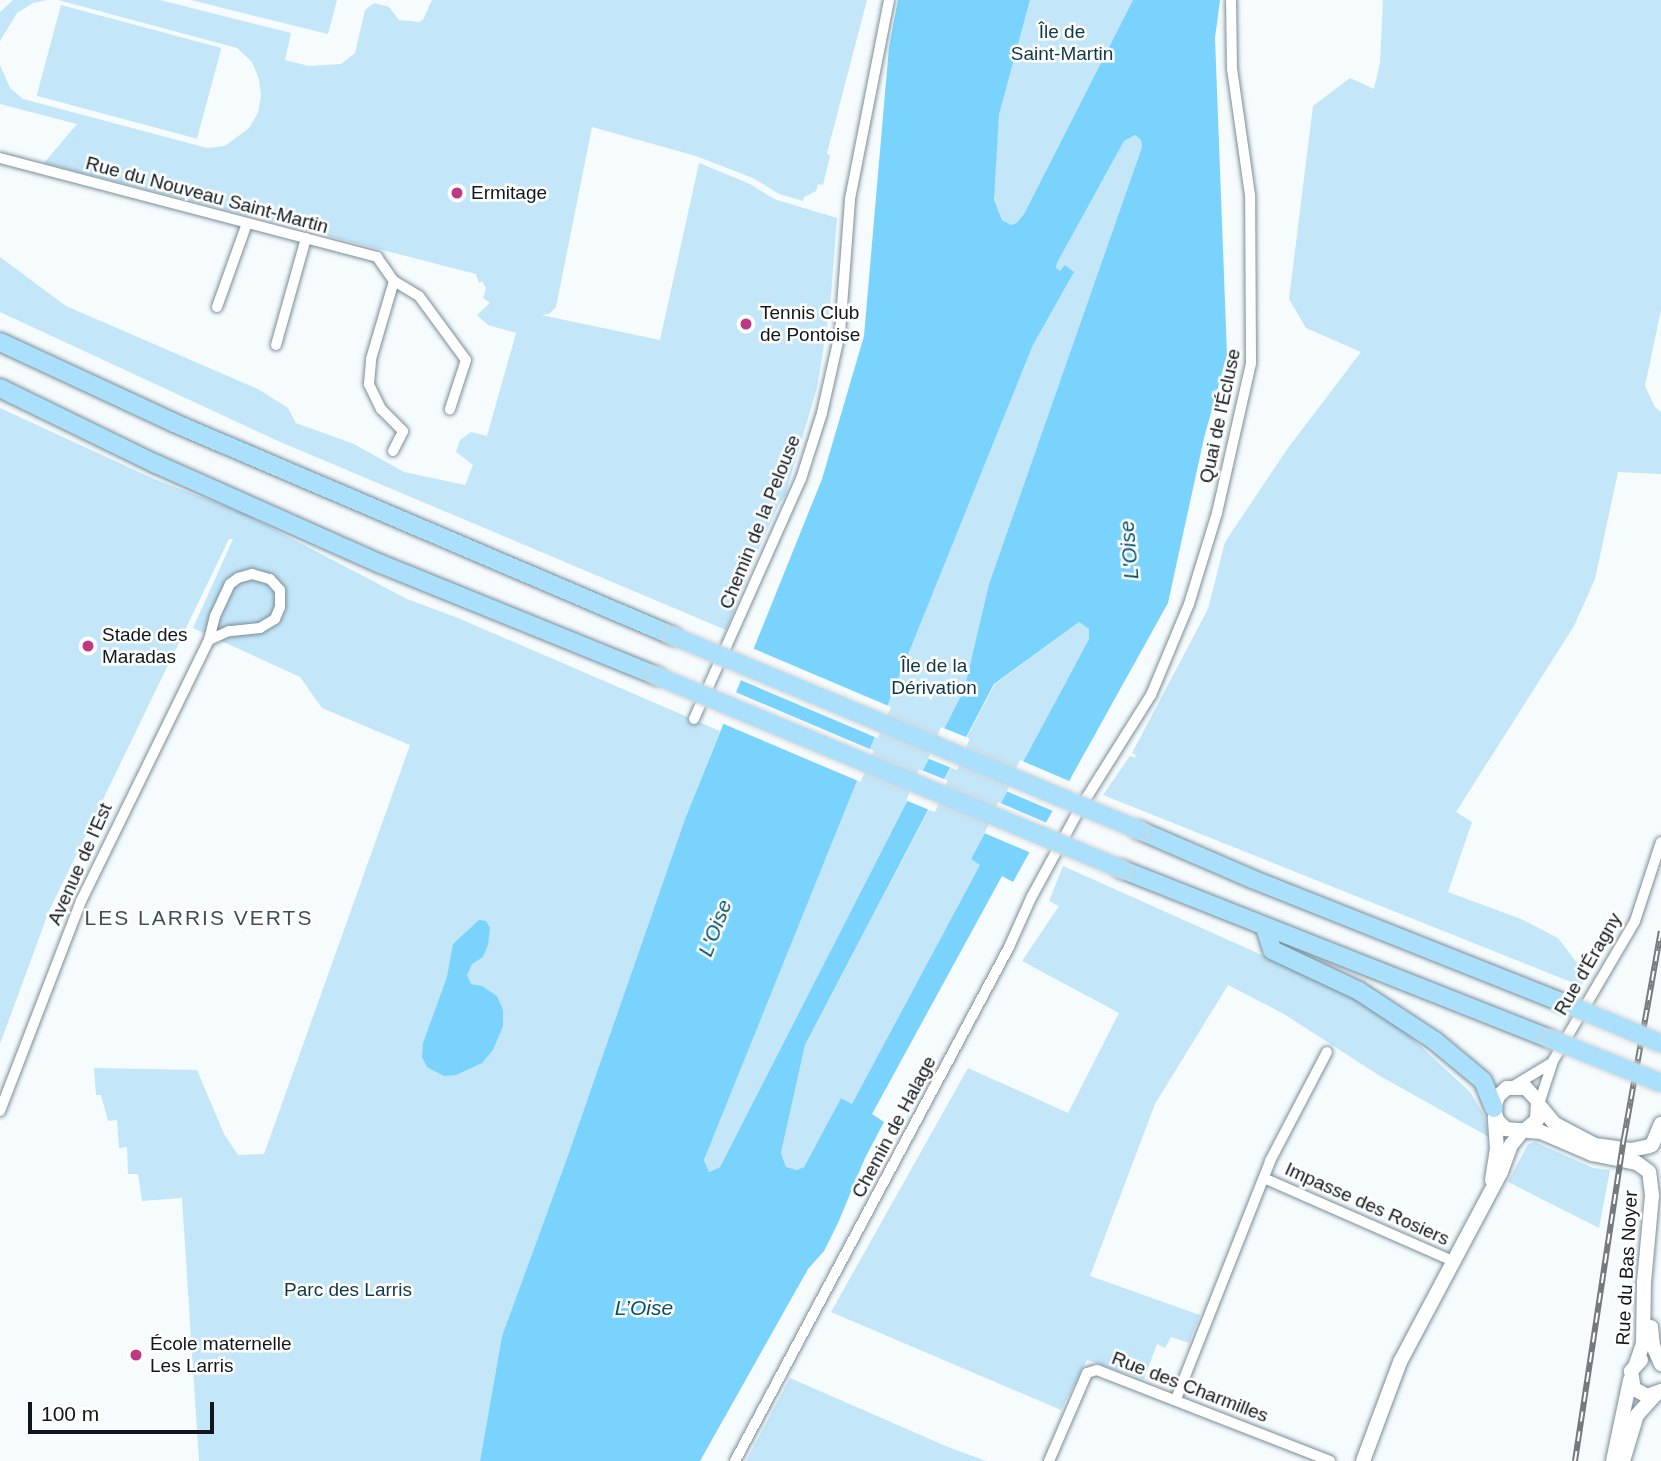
<!DOCTYPE html>
<html>
<head>
<meta charset="utf-8">
<style>
  body { margin:0 }
  #map { position:relative; width:1661px; height:1461px; overflow:hidden; background:#f6fbfd; font-family:Arial,sans-serif }
  div>[style] { position:absolute }
  [style*='--x'] { left:calc(var(--x)*1px); top:calc(var(--y)*1px); width:calc(var(--w)*1px); rotate:calc(var(--a)*1deg) }
  .green>* { inset:0; background:#c3e6f9; transform-origin:0 0 }
  .water>* { inset:0; background:#79d3fd }
  .pier>* { inset:0; background:#f6fbfd; transform-origin:0 0 }
  .roads { filter:drop-shadow(0 0 2px #798e99) drop-shadow(0 0 2px #798e99) }
  .street>* { height:10px; margin:-5px; padding:0 5px; transform-origin:5px; border-radius:5px; background:#fff }
  .secondary>* { height:14px; margin:-7px; padding:0 7px; transform-origin:7px; border-radius:7px; background:#fff }
  .highway>* { height:18px; margin:-9px; padding:0 9px; transform-origin:9px; border-radius:9px; background:#aae0fb }
  .rail>* { height:6px; margin-top:-3px; transform-origin:0; background:repeating-linear-gradient(90deg,#fff 0 10px,#747a7e 0 20px); box-sizing:border-box; border-block:2px solid #747a7e }
  .bridges { filter:drop-shadow(0 0 2px #d4d5d6) drop-shadow(0 0 2px #d4d5d6) }
  .highway-bridge>* { height:18px; margin:-9px; padding:0 9px; transform-origin:9px; border-radius:9px; background:#aae0fb }
  .dots>* { width:19px; height:19px; translate:-50% -50%; box-sizing:border-box; border:4px solid #fff; border-radius:50% }
  span { translate:-50% -50%; white-space:nowrap; text-align:center; line-height:1.15; -webkit-text-stroke:5px #fff; paint-order:stroke }
  .park-label { font-size:19px; color:#0e3748 }
  .poi-label { font-size:19px; color:#0f171c }
  .left { translate:0 -50%; text-align:left }
  .street-label { font-size:19px; color:#0f171c }
  .water-label { font-size:21px; color:#01506c; font-style:italic }
  .neighbourhood-label { font-size:21px; color:#3d505a; letter-spacing:2px }
  .scale { position:absolute; left:28px; top:1402px; width:186px; height:32px; box-sizing:border-box; border:4px solid #0f171c; border-top:0; padding-left:9px; font-size:21px; line-height:24px; white-space:nowrap; color:#0f171c; -webkit-text-stroke:5px #fff; paint-order:stroke }
</style>
</head>
<body>
<div id="map">
  <div class="green">
    <i style="clip-path:polygon(13px 0,47px 0,33px 3px,17px 13px,0 41px,0 12px)"></i>
    <i style="clip-path:polygon(58px 0,160px 0,291px 33px,285px 60px,309px 66px,341px 64px,355px 53px,365px 10px,374px 3px,389px 7px,399px 20px,419px 22px,423px 20px,432px 0,867px 0,827px 153px,830px 156px,823px 185px,818px 184px,816px 191px,804px 197px,803px 201px,779px 194px,753px 178px,696px 156px,592px 127px,556px 307px,549px 314px,541px 315px,660px 340px,699px 163px,750px 184px,774px 199px,837px 218px,830px 308px,817px 388px,785px 496px,780px 502px,759px 548px,726px 630px,278px 441px,0 312px,0 257px,66px 306px,258px 389px,288px 408px,296px 423px,354px 444px,404px 472px,465px 485px,473px 465px,456px 452px,460px 440px,471px 432px,487px 436px,516px 333px,488px 325px,477px 315px,490px 303px,483px 298px,486px 288px,482px 281px,479px 283px,476px 274px,44px 163px,77px 124px,0 104px,0 65px,10px 88px,23px 99px,207px 148px,225px 146px,249px 128px,258px 113px,261px 96px,259px 79px,252px 62px,237px 48px)"></i>
    <i style="clip-path:polygon(191px 0,337px 0,328px 34px)"></i>
    <i style="clip-path:polygon(1030px 0,1133px 0,1024px 214px,1017px 224px,1011px 225px,1002px 220px,993px 195px,999px 115px)"></i>
    <i style="clip-path:polygon(1383px 0,1661px 0,1661px 310px,1645px 386px,1655px 407px,1661px 412px,1661px 474px,1618px 472px,1595px 579px,1574px 626px,1456px 812px,1472px 822px,1448px 892px,1521px 919px,1558px 938px,1586px 975px,1581px 986px,1103px 795px,1130px 756px,1135px 758px,1136px 755px,1132px 753px,1208px 609px,1225px 542px,1288px 448px,1361px 352px,1306px 328px,1289px 299px,1313px 106px,1350px 78px,1374px 89px,1380px 63px)"></i>
    <i style="left:61px;top:5px;width:166px;height:94px;rotate:15deg"></i>
    <i style="clip-path:polygon(1135px 135px,1141px 140px,1142px 147px,989px 584px,964px 690px,720px 1167px,709px 1172px,704px 1160px,1033px 345px,1074px 272px,1061px 272px,1056px 268px,1057px 263px,1124px 141px)"></i>
    <i style="clip-path:polygon(0 408px,154px 479px,245px 514px,407px 599px,458px 618px,720px 731px,685px 819px,566px 1161px,502px 1336px,480px 1461px,199px 1461px,182px 1198px,142px 1201px,138px 1174px,128px 1174px,127px 1147px,119px 1148px,117px 1120px,108px 1121px,101px 1095px,96px 1095px,94px 1068px,197px 1070px,224px 1134px,238px 1155px,264px 1154px,410px 745px,322px 708px,300px 677px,193px 628px,233px 539px,229px 539px,49px 911px,0 1044px)"></i>
    <i style="clip-path:polygon(1079px 622px,1089px 629px,1089px 639px,971px 859px,981px 865px,860px 1090px,852px 1104px,841px 1098px,804px 1167px,797px 1170px,786px 1167px,781px 1153px,805px 1045px,995px 684px)"></i>
    <i style="clip-path:polygon(1063px 866px,1340px 990px,1375px 1011px,1401px 1028px,1470px 1092px,1484px 1115px,1489px 1137px,1380px 1076px,1284px 1014px,1228px 985px,1155px 1104px,1090px 1276px,1200px 1315px,1189px 1343px,1171px 1337px,1165px 1348px,1157px 1344px,1144px 1379px,1087px 1360px,1061px 1410px,831px 1312px,968px 1068px,1068px 1113px,1119px 1013px,1022px 961px,1059px 906px,1049px 901px)"></i>
    <i style="clip-path:polygon(1535px 1142px,1593px 1168px,1610px 1170px,1599px 1228px,1508px 1182px,1528px 1144px)"></i>
    <i style="clip-path:polygon(790px 1378px,948px 1447px,986px 1461px,746px 1461px)"></i>
  </div>
  <div class="water">
    <i style="clip-path:polygon(evenodd,898px 0,1030px 0,999px 115px,994px 199px,1002px 220px,1011px 225px,1017px 223px,1024px 214px,1133px 0,1220px 0,1215px 38px,1227px 355px,1204px 438px,1168px 603px,1013px 882px,1002px 876px,872px 1114px,884px 1122px,865px 1158px,838px 1223px,824px 1251px,808px 1269px,700px 1461px,480px 1461px,502px 1336px,566px 1161px,685px 819px,822px 479px,864px 336px,889px 47px,898px 0,1135px 135px,1141px 140px,1142px 147px,989px 584px,964px 690px,720px 1167px,709px 1172px,704px 1160px,1033px 345px,1074px 272px,1065px 265px,1060px 271px,1056px 268px,1057px 263px,1124px 141px,1135px 135px,898px 0,1079px 622px,1089px 629px,1089px 639px,971px 859px,980px 865px,852px 1104px,841px 1098px,804px 1167px,797px 1170px,786px 1167px,781px 1153px,805px 1045px,994px 684px,1079px 622px)"></i>
    <i style="clip-path:polygon(479px 920px,486px 921px,490px 928px,488px 945px,483px 957px,472px 964px,467px 975px,471px 984px,482px 986px,497px 996px,503px 1010px,503px 1026px,493px 1050px,482px 1063px,456px 1075px,444px 1076px,427px 1067px,422px 1057px,423px 1043px,447px 977px,453px 944px)"></i>
  </div>
  <div class="pier">
    <i style="left:752px;top:648px;width:151px;height:34px;rotate:23deg"></i>
    <i style="left:733px;top:691px;width:153px;height:34px;rotate:23deg"></i>
    <i style="left:941px;top:727px;width:31px;height:34px;rotate:22deg"></i>
    <i style="left:1020px;top:760px;width:56px;height:34px;rotate:23deg"></i>
    <i style="left:919px;top:769px;width:31px;height:34px;rotate:22deg"></i>
    <i style="left:998px;top:802px;width:56px;height:34px;rotate:23deg"></i>
  </div>
  <div class="roads">
    <div class="street">
      <i style="--x:0;--y:158;--w:390;--a:14.7"></i>
      <i style="--x:377;--y:257;--w:29;--a:55"></i>
      <i style="--x:217;--y:307;--w:89;--a:-70.3"></i>
      <i style="--x:276;--y:345;--w:111;--a:-74.3"></i>
      <i style="--x:393;--y:451;--w:22;--a:-63"></i>
      <i style="--x:403;--y:431;--w:31;--a:-135"></i>
      <i style="--x:381;--y:409;--w:28;--a:-116"></i>
      <i style="--x:369;--y:384;--w:25;--a:-85"></i>
      <i style="--x:371;--y:359;--w:81;--a:-73.6"></i>
      <i style="--x:394;--y:281;--w:29;--a:31"></i>
      <i style="--x:419;--y:296;--w:79;--a:53.7"></i>
      <i style="--x:466;--y:360;--w:52;--a:108.1"></i>
      <i style="--x:252;--y:574;--w:19;--a:16"></i>
      <i style="--x:270;--y:579;--w:15;--a:48"></i>
      <i style="--x:280;--y:590;--w:17;--a:90"></i>
      <i style="--x:280;--y:607;--w:13;--a:113"></i>
      <i style="--x:275;--y:619;--w:17;--a:149"></i>
      <i style="--x:260;--y:628;--w:31;--a:174"></i>
      <i style="--x:229;--y:631;--w:22;--a:156"></i>
      <i style="--x:209;--y:640;--w:25;--a:-76"></i>
      <i style="--x:215;--y:616;--w:35;--a:-65"></i>
      <i style="--x:230;--y:584;--w:10;--a:-37"></i>
      <i style="--x:238;--y:578;--w:15;--a:-16"></i>
      <i style="--x:694;--y:719;--w:263;--a:-66"></i>
      <i style="--x:801;--y:479;--w:69;--a:-72.3"></i>
      <i style="--x:822;--y:413;--w:82;--a:-77.3"></i>
      <i style="--x:840;--y:333;--w:134;--a:-85.7"></i>
      <i style="--x:850;--y:199;--w:203;--a:-78.9"></i>
      <i style="--x:1515;--y:1085;--w:41;--a:-31"></i>
      <i style="--x:1539;--y:1104;--w:45;--a:-72"></i>
      <i style="--x:1553;--y:1061;--w:162;--a:-59.6"></i>
      <i style="--x:1635;--y:921;--w:83;--a:-71.8"></i>
      <i style="--x:0;--y:1111;--w:225;--a:-68.9"></i>
      <i style="--x:81;--y:901;--w:291;--a:-63.9"></i>
      <i style="--x:1266;--y:1179;--w:204;--a:23.7"></i>
      <i style="--x:1176;--y:1399;--w:256;--a:-68.4"></i>
      <i style="--x:1270;--y:1161;--w:123;--a:-62.4"></i>
      <i style="--x:735;--y:1461;--w:582;--a:-61.94"></i>
      <i style="--x:1009;--y:947;--w:54;--a:-65.8"></i>
      <i style="--x:1031;--y:898;--w:102;--a:-61.4"></i>
      <i style="--x:1080;--y:808;--w:133;--a:-57.9"></i>
      <i style="--x:1151;--y:695;--w:99;--a:-67.3"></i>
      <i style="--x:1189;--y:604;--w:95;--a:-72.9"></i>
      <i style="--x:1217;--y:513;--w:154;--a:-77.2"></i>
      <i style="--x:1251;--y:363;--w:168;--a:-90.3"></i>
      <i style="--x:1250;--y:195;--w:127;--a:-98.1"></i>
      <i style="--x:1232;--y:69;--w:69;--a:-90.8"></i>
      <i style="--x:1049;--y:1461;--w:96;--a:-66.6"></i>
      <i style="--x:1087;--y:1373;--w:10;--a:-17"></i>
      <i style="--x:1097;--y:1370;--w:250;--a:21.3"></i>
    </div>
    <div class="secondary">
      <i style="--x:1539;--y:1105;--w:25;--a:50"></i>
      <i style="--x:1555;--y:1124;--w:45;--a:27.7"></i>
      <i style="--x:1595;--y:1145;--w:36;--a:8"></i>
      <i style="--x:1631;--y:1150;--w:19;--a:-12"></i>
      <i style="--x:1525;--y:1130;--w:16;--a:-40"></i>
      <i style="--x:1537;--y:1120;--w:19;--a:-87"></i>
      <i style="--x:1538;--y:1101;--w:18;--a:-133"></i>
      <i style="--x:1526;--y:1088;--w:19;--a:180"></i>
      <i style="--x:1507;--y:1088;--w:12;--a:138"></i>
      <i style="--x:1498;--y:1096;--w:13;--a:108"></i>
      <i style="--x:1494;--y:1108;--w:12;--a:76"></i>
      <i style="--x:1497;--y:1120;--w:13;--a:45"></i>
      <i style="--x:1506;--y:1129;--w:35;--a:5"></i>
      <i style="--x:1541;--y:1132;--w:56;--a:23.3"></i>
      <i style="--x:1592;--y:1154;--w:46;--a:11.3"></i>
      <i style="--x:1637;--y:1163;--w:14;--a:36"></i>
      <i style="--x:1652;--y:1145;--w:23;--a:-67"></i>
      <i style="--x:1492;--y:1180;--w:31;--a:-81"></i>
      <i style="--x:1497;--y:1149;--w:32;--a:-94"></i>
      <i style="--x:1651;--y:1327;--w:19;--a:84"></i>
      <i style="--x:1653;--y:1346;--w:20;--a:66"></i>
      <i style="--x:1641;--y:1360;--w:15;--a:132"></i>
      <i style="--x:1631;--y:1371;--w:18;--a:81"></i>
      <i style="--x:1634;--y:1389;--w:15;--a:28"></i>
      <i style="--x:1647;--y:1396;--w:15;--a:-20"></i>
      <i style="--x:1636;--y:1364;--w:21;--a:-71"></i>
      <i style="--x:1643;--y:1344;--w:62;--a:-89.1"></i>
      <i style="--x:1644;--y:1282;--w:87;--a:-84.7"></i>
      <i style="--x:1652;--y:1195;--w:23;--a:-97"></i>
      <i style="--x:1363;--y:1461;--w:106;--a:-69.5"></i>
      <i style="--x:1400;--y:1362;--w:215;--a:-62"></i>
      <i style="--x:1501;--y:1172;--w:29;--a:-70"></i>
      <i style="--x:1511;--y:1145;--w:19;--a:-51"></i>
      <i style="--x:1613;--y:1461;--w:83;--a:-78.1"></i>
      <i style="--x:1623;--y:1461;--w:48;--a:-73.1"></i>
      <i style="--x:1637;--y:1415;--w:28;--a:-48"></i>
    </div>
    <div class="highway">
      <i style="--x:0;--y:342;--w:190;--a:24.9"></i>
      <i style="--x:172;--y:422;--w:545;--a:23.13"></i>
      <i style="--x:0;--y:388;--w:174;--a:26"></i>
      <i style="--x:156;--y:464;--w:246;--a:24"></i>
      <i style="--x:381;--y:564;--w:298;--a:22.1"></i>
      <i style="--x:1139;--y:830;--w:123;--a:23.4"></i>
      <i style="--x:1252;--y:879;--w:341;--a:21.7"></i>
      <i style="--x:1121;--y:869;--w:462;--a:21.6"></i>
      <i style="--x:1265;--y:928;--w:23;--a:72"></i>
      <i style="--x:1272;--y:950;--w:96;--a:25.2"></i>
      <i style="--x:1359;--y:991;--w:91;--a:33.3"></i>
      <i style="--x:1435;--y:1041;--w:62;--a:39.8"></i>
      <i style="--x:1483;--y:1081;--w:29;--a:68"></i>
    </div>
  </div>
  <div class="rail">
    <i style="--x:1575;--y:1461;--w:327;--a:-81.4"></i>
    <i style="--x:1624;--y:1138;--w:210;--a:-79.9"></i>
  </div>
  <div class="bridges">
    <div class="highway-bridge">
      <i style="--x:673;--y:636;--w:505;--a:22.6"></i>
      <i style="--x:657;--y:676;--w:503;--a:22.58"></i>
      <i style="--x:1569;--y:1005;--w:99;--a:22.7"></i>
      <i style="--x:1551;--y:1039;--w:118;--a:21.8"></i>
    </div>
  </div>
  <div class="dots">
    <i style="left:457px;top:193px;background:#bd3a80"></i>
    <i style="left:746px;top:324px;background:#bd3a80"></i>
    <i style="left:88px;top:646px;background:#bd3a80"></i>
    <i style="left:136px;top:1355px;background:#bd3a80"></i>
  </div>
  <div class="park-label">
    <span style="left:1062px;top:43px">Île de<br>Saint-Martin</span>
    <span style="left:934px;top:677px">Île de la<br>Dérivation</span>
    <span style="left:348px;top:1290px">Parc des Larris</span>
  </div>
  <div class="poi-label">
    <span class="left" style="left:471px;top:193px">Ermitage</span>
    <span class="left" style="left:760px;top:324px">Tennis Club<br>de Pontoise</span>
    <span class="left" style="left:102px;top:646px">Stade des<br>Maradas</span>
    <span class="left" style="left:150px;top:1355px">École maternelle<br>Les Larris</span>
  </div>
  <div class="street-label">
    <span style="left:207px;top:195px;rotate:15deg">Rue du Nouveau Saint-Martin</span>
    <span style="left:1220px;top:416px;rotate:-78deg">Quai de l'Écluse</span>
    <span style="left:760px;top:522px;rotate:-68deg">Chemin de la Pelouse</span>
    <span style="left:80px;top:864px;rotate:-66deg">Avenue de l'Est</span>
    <span style="left:1588px;top:964px;rotate:-60deg">Rue d'Éragny</span>
    <span style="left:894px;top:1127px;rotate:-62deg">Chemin de Halage</span>
    <span style="left:1367px;top:1204px;rotate:24deg">Impasse des Rosiers</span>
    <span style="left:1627px;top:1268px;rotate:-87deg">Rue du Bas Noyer</span>
    <span style="left:1190px;top:1387px;rotate:21deg">Rue des Charmilles</span>
  </div>
  <div class="water-label">
    <span style="left:1129px;top:550px;rotate:-95deg">L'Oise</span>
    <span style="left:715px;top:928px;rotate:-69deg">L'Oise</span>
    <span style="left:644px;top:1308px">L’Oise</span>
  </div>
  <div class="neighbourhood-label">
    <span style="left:199px;top:918px">LES LARRIS VERTS</span>
  </div>
  <div class="scale">100 m</div>
</div>
</body>
</html>
